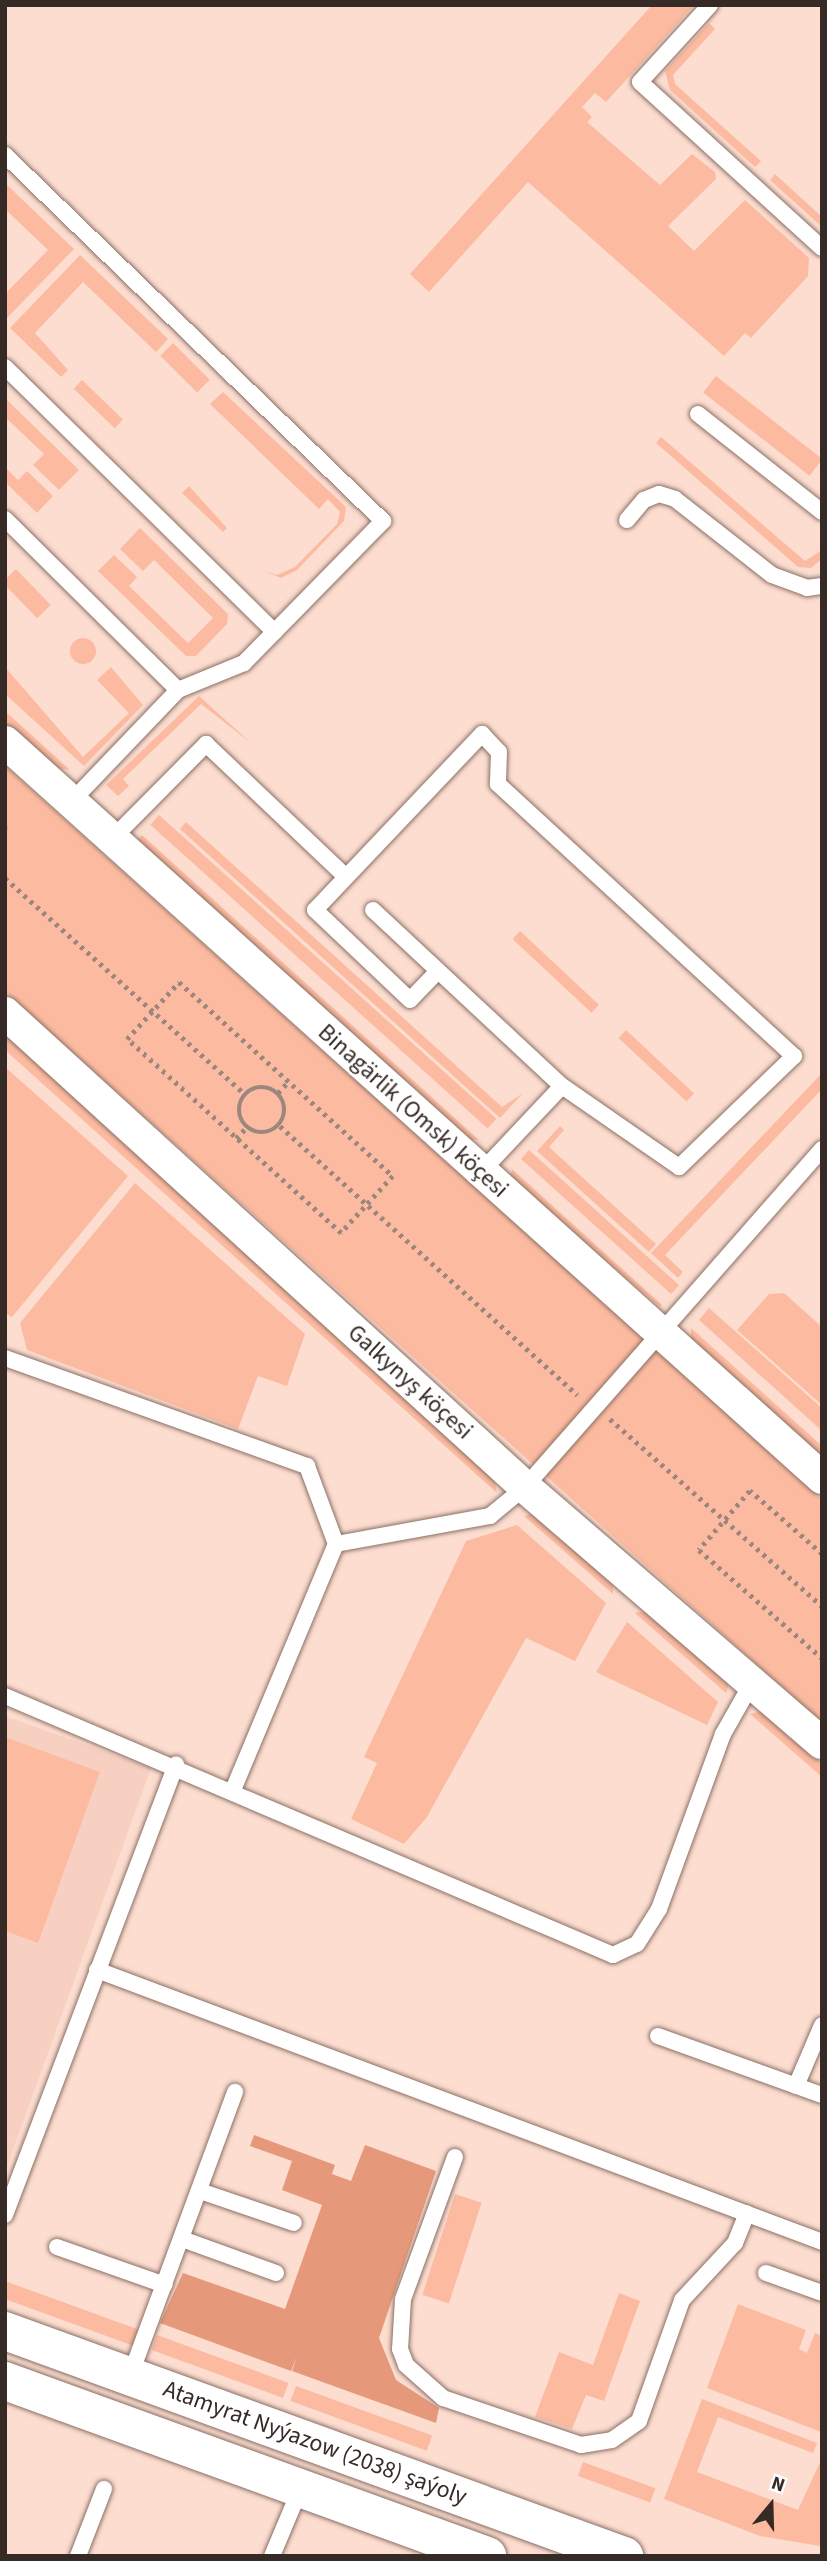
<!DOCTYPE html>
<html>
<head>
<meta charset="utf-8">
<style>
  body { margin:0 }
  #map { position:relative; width:827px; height:2561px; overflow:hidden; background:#fcddd0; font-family:"Source Sans 3",sans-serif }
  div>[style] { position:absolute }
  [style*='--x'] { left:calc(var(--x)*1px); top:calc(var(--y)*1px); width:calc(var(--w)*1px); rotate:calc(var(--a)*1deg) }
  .built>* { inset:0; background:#f7d0c1 }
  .green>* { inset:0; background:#fcbba1; transform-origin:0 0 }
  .round { border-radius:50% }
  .forest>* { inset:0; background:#e6997a }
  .path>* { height:4.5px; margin-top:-2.25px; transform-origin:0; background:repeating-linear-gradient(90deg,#9c877e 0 3.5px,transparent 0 8.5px) }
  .path>.ring { margin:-2.25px; padding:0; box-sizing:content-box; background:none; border:4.5px solid #9c877e; border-radius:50% }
  .roads { filter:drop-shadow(0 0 2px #8b7065) drop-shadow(0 0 2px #8b7065) }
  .lane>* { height:16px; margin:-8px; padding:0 8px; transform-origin:8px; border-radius:8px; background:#fff }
  .street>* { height:32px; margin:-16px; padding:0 16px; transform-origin:16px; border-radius:16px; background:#fff }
  .secondary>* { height:38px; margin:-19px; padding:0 19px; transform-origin:19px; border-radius:19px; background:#fff }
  span { translate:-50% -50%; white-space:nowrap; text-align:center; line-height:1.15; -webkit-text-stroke:5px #fff; paint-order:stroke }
  .street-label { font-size:24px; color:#352a25 }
  .frame { position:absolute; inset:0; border:7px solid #352a25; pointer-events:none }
  .north { position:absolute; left:736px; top:2470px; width:70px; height:70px; -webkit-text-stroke:5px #fff; paint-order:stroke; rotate:19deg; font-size:19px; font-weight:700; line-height:28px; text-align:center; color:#352a25 }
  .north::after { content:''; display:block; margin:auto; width:24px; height:32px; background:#352a25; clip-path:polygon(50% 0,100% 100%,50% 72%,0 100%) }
</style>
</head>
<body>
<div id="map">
  <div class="built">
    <i style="clip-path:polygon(5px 1716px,151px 1768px,5px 2172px)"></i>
  </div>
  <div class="green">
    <i style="clip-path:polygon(652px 5px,694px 5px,606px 102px,595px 93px,582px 107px,592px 117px,587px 122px,660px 185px,692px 154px,715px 172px,716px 179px,668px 226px,694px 251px,745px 200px,809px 258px,808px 276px,751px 338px,745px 333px,724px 356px,528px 182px,429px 292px,410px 274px)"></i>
    <i style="clip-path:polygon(709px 23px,715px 29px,673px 75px,675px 84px,761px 161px,755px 167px,670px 90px,665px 71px)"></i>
    <i style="clip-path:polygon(775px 174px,822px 217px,822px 227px,770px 180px)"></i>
    <i style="clip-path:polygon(5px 183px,74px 249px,5px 320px,5px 294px,48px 250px,5px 209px)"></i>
    <i style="clip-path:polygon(80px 255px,168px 339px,156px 352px,83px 282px,35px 333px,68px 370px,61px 377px,10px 328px)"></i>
    <i style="left:173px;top:343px;width:52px;height:18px;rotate:45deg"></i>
    <i style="left:716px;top:376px;width:135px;height:21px;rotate:38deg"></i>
    <i style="left:82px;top:380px;width:57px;height:12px;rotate:44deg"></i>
    <i style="clip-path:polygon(223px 392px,346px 507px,344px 521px,297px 570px,281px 578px,262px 570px,277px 575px,295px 567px,337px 524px,340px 512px,328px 499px,319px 509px,210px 404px)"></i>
    <i style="clip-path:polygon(5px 398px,79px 470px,59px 490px,33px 465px,44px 454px,5px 417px)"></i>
    <i style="clip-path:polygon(661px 437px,805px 561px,822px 550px,822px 559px,811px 568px,798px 567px,656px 443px)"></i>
    <i style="clip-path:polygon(5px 467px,18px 480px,27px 471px,53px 496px,37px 513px,5px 482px)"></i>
    <i style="clip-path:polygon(189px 486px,227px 528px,223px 532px,182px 493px)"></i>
    <i style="clip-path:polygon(140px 528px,228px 614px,227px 624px,196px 656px,186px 656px,98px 571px,114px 555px,137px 577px,129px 586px,188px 643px,213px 618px,154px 560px,143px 571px,120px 549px)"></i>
    <i style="left:16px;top:569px;width:50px;height:19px;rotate:46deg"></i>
    <i class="round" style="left:70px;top:638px;width:26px;height:26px"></i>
    <i style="clip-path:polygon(5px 667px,83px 757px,129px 713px,97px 680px,111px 667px,143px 705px,84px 766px,5px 694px)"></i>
    <i style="clip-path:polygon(199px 696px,251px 743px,201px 704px,123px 779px,129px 786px,118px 796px,106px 785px)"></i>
    <i style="clip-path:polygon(5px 711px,70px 770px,53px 767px,5px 724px)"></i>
    <i style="clip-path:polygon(5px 766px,822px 1499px,822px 1723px,5px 992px)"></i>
    <i style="left:159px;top:815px;width:454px;height:13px;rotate:42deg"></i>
    <i style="clip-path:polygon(186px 822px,502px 1107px,523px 1093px,500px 1118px,180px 829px)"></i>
    <i style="clip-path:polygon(142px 835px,479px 1140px,469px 1140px,136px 842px)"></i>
    <i style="left:520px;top:931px;width:108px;height:11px;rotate:43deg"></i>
    <i style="left:626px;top:1030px;width:93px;height:11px;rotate:43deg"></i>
    <i style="clip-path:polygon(5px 1033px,494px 1477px,497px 1493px,5px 1050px)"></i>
    <i style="clip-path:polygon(5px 1067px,128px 1176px,12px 1317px,5px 1313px)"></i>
    <i style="clip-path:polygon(822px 1073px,822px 1089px,665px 1255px,683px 1272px,678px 1278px,651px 1253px)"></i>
    <i style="clip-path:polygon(560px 1126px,564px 1130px,549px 1147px,656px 1244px,649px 1252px,537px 1151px)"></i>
    <i style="left:529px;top:1150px;width:202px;height:12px;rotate:42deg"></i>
    <i style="clip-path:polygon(512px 1169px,662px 1305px,660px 1307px,510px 1178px)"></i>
    <i style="clip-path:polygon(135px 1183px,305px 1334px,287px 1386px,258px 1376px,238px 1429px,27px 1350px,20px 1323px)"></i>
    <i style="clip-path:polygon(784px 1293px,822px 1327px,822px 1405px,737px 1330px,769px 1294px)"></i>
    <i style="clip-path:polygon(709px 1308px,822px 1408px,822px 1431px,699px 1320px)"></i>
    <i style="clip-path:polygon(691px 1328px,822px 1446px,822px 1458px,691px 1341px)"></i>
    <i style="clip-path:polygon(532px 1514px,613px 1581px,613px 1594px,524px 1516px)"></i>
    <i style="clip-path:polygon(517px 1525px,606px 1603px,575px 1661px,526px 1638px,427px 1817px,404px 1844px,351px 1819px,377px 1763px,364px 1757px,466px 1541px)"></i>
    <i style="clip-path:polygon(646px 1611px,729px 1683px,726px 1693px,635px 1613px)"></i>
    <i style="clip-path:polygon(627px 1622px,718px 1702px,707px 1725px,596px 1672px)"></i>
    <i style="clip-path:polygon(763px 1711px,822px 1763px,822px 1777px,750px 1714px)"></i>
    <i style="clip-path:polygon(5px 1737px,100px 1772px,38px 1943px,5px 1931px)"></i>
    <i style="left:455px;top:2194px;width:28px;height:106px;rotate:18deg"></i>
    <i style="left:5px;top:2281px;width:142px;height:17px;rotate:20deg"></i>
    <i style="clip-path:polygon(619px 2293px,640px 2301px,604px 2401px,586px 2395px,572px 2429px,535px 2417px,559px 2352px,593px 2365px)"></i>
    <i style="clip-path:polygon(738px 2304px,806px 2330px,799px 2349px,807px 2353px,815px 2333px,822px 2336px,821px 2432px,707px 2388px)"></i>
    <i style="left:157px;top:2335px;width:140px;height:16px;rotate:20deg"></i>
    <i style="left:296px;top:2386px;width:145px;height:16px;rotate:20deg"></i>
    <i style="clip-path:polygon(702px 2399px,817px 2443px,813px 2453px,718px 2417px,697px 2472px,798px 2510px,822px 2458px,820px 2546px,760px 2536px,664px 2499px)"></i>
    <i style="left:583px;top:2462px;width:77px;height:15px;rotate:20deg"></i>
  </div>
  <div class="forest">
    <i style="clip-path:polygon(254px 2135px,335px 2165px,332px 2174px,351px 2181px,365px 2145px,436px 2171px,379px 2338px,396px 2380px,439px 2408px,436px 2423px,292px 2371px,297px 2356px,291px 2371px,160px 2323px,183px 2273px,285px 2309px,322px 2205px,282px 2190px,292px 2161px,250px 2146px)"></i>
  </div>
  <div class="path">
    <i style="--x:5;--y:826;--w:6;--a:90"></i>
    <i style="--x:5;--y:878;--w:323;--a:42"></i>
    <i style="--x:179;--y:982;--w:289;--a:42.2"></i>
    <i style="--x:393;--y:1176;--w:77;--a:132.4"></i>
    <i style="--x:341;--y:1233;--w:289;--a:-137.8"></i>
    <i style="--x:127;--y:1039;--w:77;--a:-47.6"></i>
    <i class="ring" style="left:239px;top:1087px;width:41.5px;height:41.5px"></i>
    <i style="--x:278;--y:1093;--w:15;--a:-48"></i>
    <i style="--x:280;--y:1126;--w:401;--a:42.1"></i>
    <i style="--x:236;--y:1138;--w:16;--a:-45"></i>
    <i style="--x:610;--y:1419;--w:283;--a:41.4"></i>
    <i style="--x:822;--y:1554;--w:96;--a:-138.8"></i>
    <i style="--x:750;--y:1491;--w:78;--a:130.8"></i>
    <i style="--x:699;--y:1550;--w:164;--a:41.3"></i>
  </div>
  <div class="roads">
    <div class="lane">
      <i style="--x:710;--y:5;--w:104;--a:132.3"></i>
      <i style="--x:640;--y:82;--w:246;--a:42.4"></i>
      <i style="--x:5;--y:155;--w:526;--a:44.08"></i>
      <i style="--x:383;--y:521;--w:199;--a:134.4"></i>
      <i style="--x:244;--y:663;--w:71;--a:157.8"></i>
      <i style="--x:178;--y:690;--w:243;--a:-135.3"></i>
      <i style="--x:5;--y:367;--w:378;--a:44.5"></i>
      <i style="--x:698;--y:414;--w:158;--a:38.3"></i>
      <i style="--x:627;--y:520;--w:26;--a:-50"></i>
      <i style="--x:644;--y:500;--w:16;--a:-22"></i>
      <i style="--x:659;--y:494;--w:17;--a:17"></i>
      <i style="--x:675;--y:499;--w:123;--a:38.1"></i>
      <i style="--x:772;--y:575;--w:37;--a:20"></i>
      <i style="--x:807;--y:588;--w:15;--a:-8"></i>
      <i style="--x:71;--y:802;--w:155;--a:-46.3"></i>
      <i style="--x:112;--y:839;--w:134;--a:-45.3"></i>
      <i style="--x:206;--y:744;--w:193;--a:43.5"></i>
      <i style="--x:373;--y:910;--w:258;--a:43"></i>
      <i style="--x:562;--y:1086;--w:118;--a:133.3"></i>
      <i style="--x:438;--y:971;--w:40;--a:134"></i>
      <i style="--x:410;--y:1000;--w:131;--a:-136.5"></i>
      <i style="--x:315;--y:910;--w:243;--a:-46.5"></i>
      <i style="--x:482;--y:734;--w:25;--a:47"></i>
      <i style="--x:499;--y:752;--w:32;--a:92"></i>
      <i style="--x:498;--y:784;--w:402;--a:42.6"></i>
      <i style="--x:794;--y:1056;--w:160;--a:136"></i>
      <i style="--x:679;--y:1167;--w:142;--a:-145.3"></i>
      <i style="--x:5;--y:1358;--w:321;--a:19.7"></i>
      <i style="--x:307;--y:1466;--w:83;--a:69.6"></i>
      <i style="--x:5;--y:1696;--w:661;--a:23.07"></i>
      <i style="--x:613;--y:1955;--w:26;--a:-25"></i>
      <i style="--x:637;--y:1944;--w:41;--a:-57.8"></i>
      <i style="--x:659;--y:1909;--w:186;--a:-69.9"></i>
      <i style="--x:723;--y:1734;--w:59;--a:-60.4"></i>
      <i style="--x:233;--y:1790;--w:267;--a:-67.3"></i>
      <i style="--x:336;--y:1544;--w:157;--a:-10.3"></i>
      <i style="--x:490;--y:1516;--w:45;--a:-39.6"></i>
      <i style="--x:525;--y:1487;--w:450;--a:-48.7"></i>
      <i style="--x:97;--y:1970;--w:774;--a:20.56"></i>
      <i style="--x:658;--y:2036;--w:174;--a:19.8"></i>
      <i style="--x:796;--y:2086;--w:66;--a:-66.9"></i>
      <i style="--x:455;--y:2157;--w:151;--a:110.1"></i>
      <i style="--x:403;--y:2299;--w:50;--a:93.4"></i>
      <i style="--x:400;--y:2349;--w:17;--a:69"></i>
      <i style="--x:406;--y:2365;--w:50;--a:41.7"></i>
      <i style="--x:443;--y:2398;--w:146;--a:18.8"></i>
      <i style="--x:581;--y:2445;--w:31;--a:-9"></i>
      <i style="--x:612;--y:2440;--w:33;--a:-35"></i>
      <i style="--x:639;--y:2421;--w:128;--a:-70.4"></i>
      <i style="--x:682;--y:2300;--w:78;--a:-47.1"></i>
      <i style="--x:735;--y:2243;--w:32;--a:-68"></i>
      <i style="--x:200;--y:2191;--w:99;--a:18.8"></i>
      <i style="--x:5;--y:2215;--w:482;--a:-69.2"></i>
      <i style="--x:182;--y:2239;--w:100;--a:19.9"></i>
      <i style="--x:57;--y:2247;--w:114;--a:19.4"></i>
      <i style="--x:766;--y:2273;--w:59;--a:19.7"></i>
      <i style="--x:130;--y:2376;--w:303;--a:-69.7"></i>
      <i style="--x:78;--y:2556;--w:72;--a:-68.8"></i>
      <i style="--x:272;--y:2556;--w:75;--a:-67.2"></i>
    </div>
    <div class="street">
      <i style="--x:5;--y:742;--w:1100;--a:42.01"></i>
      <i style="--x:5;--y:1013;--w:704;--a:42.35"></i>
      <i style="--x:525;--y:1487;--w:392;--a:40.8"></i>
    </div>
    <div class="secondary">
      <i style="--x:5;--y:2331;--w:659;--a:19.98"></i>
      <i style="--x:5;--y:2381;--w:513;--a:19.95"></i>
    </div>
  </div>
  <div class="street-label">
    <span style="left:413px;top:1111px;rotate:42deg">Binagärlik (Omsk) köçesi</span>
    <span style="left:410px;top:1382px;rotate:42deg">Galkynyş köçesi</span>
    <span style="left:315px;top:2443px;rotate:20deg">Atamyrat Nyýazow (2038) şaýoly</span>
  </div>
  <div class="frame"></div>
  <div class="north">N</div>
</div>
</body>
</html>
